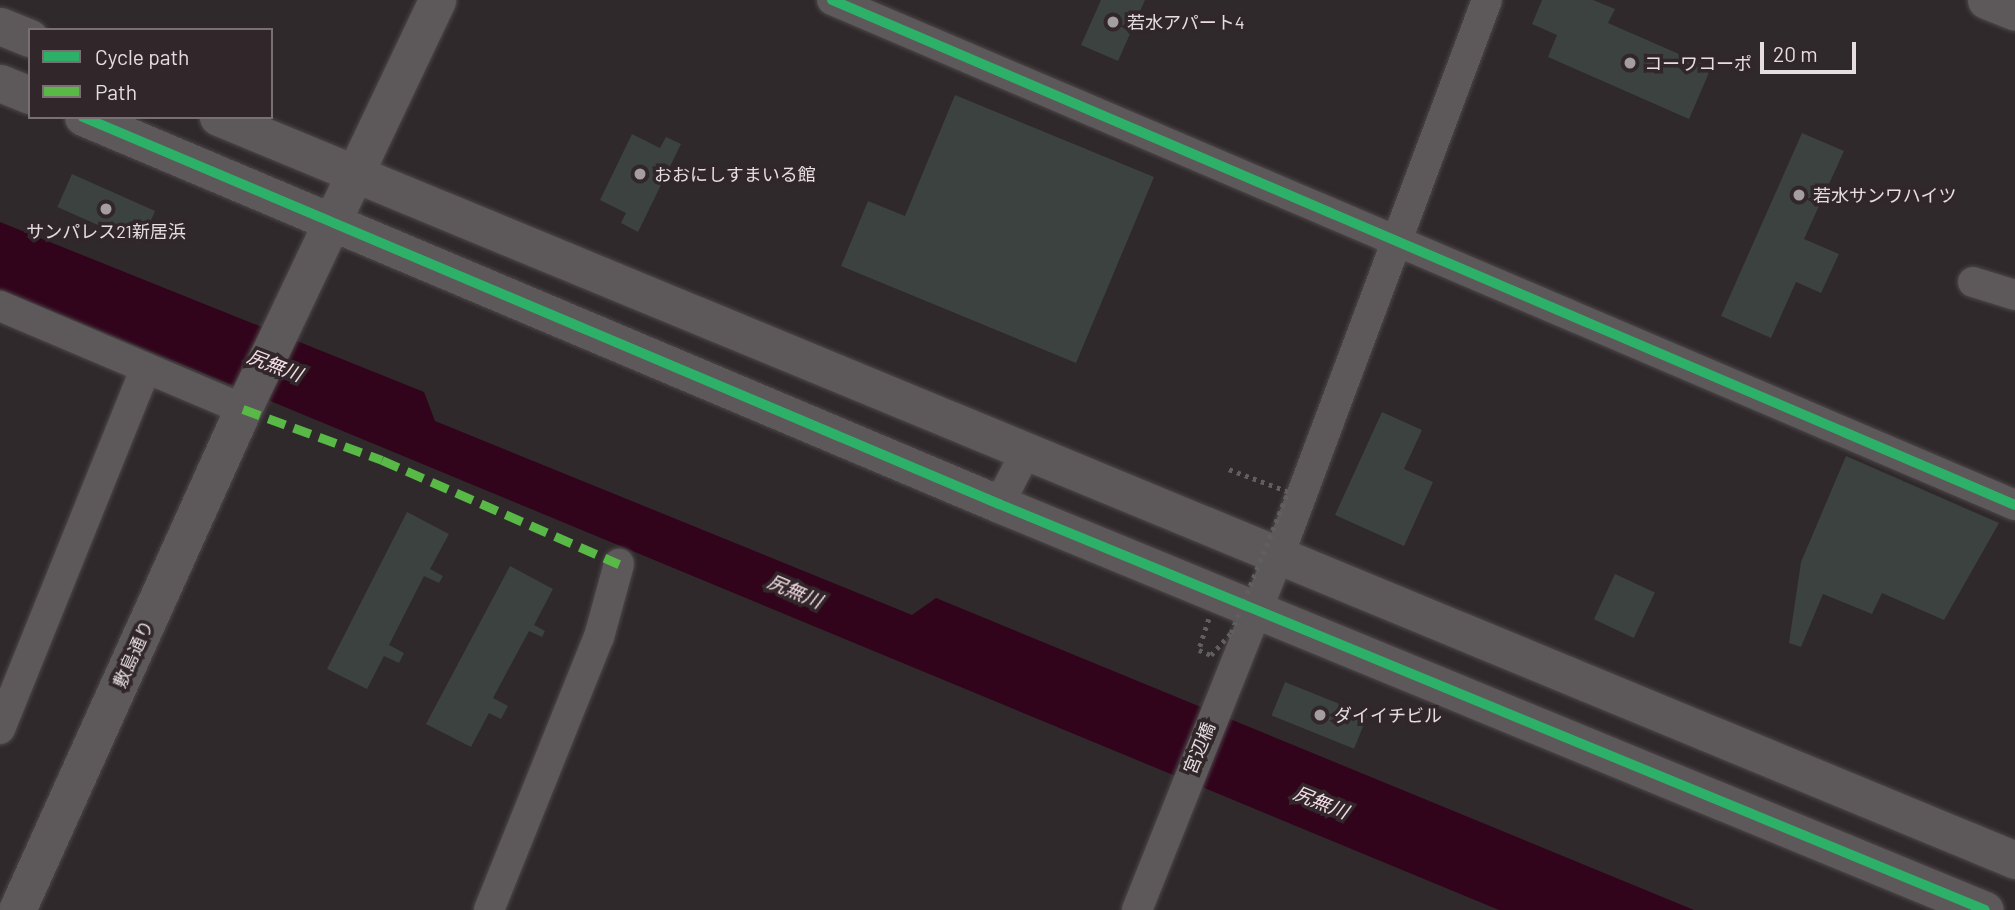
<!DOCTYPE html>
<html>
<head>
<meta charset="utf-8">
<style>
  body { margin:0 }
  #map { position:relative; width:2015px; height:910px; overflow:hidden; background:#2f292b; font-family:Barlow,"Noto Sans JP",sans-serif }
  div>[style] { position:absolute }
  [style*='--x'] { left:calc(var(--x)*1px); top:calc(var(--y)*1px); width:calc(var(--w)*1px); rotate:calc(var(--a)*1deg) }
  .water>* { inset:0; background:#31041b }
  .building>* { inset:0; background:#3b4240; transform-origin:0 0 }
  .roads { filter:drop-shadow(0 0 2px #4c4649) drop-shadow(0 0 2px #4c4649) }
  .minor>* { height:30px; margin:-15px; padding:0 15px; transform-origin:15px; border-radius:15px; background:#5d595a }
  .tertiary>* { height:37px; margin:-18.5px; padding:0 18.5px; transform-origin:18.5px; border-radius:18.5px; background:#5d595a }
  .path-bridge>* { height:4.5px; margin-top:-2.25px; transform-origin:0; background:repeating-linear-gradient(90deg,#615e5f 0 3.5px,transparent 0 8.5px) }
  .quiet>* { height:9px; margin-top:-4.5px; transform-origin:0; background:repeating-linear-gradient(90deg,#58b947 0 18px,transparent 0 27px) }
  .cycleway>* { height:10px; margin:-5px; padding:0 5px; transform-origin:5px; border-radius:5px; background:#2db169 }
  .dots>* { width:19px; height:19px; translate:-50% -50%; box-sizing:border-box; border:4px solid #31272a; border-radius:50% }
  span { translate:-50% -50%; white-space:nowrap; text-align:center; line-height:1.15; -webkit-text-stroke:7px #31272a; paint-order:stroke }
  .poi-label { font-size:18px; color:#e5dde0 }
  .left { translate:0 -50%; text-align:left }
  .street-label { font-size:18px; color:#e5dde0 }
  .water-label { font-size:19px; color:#f4dde5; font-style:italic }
  .legend { position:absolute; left:28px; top:28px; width:245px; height:91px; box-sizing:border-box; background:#31272a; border:2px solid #797073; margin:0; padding:9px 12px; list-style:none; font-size:21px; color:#e5dde0 }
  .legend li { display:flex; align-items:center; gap:14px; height:35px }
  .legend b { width:35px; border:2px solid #797073 }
  .scale { position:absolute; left:1760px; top:42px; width:96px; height:32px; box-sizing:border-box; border:4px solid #e5dde0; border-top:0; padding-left:9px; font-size:21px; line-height:24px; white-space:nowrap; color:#e5dde0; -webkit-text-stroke:5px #31272a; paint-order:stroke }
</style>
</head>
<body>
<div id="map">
  <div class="water">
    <i style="clip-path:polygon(0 222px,424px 392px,435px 421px,912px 615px,936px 598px,1694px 910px,1499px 910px,0 289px)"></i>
  </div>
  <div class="building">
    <i style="clip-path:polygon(1101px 0,1145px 0,1118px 61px,1081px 45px)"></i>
    <i style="clip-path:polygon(1542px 0,1593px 0,1615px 9px,1608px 23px,1711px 68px,1689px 119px,1548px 57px,1557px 35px,1532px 24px)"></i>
    <i style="clip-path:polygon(955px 95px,1154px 177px,1076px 363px,841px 266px,868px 201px,905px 216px)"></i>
    <i style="clip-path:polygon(1802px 133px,1844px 151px,1804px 239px,1839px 254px,1821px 293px,1796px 282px,1771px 338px,1721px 316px)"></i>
    <i style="clip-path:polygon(632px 134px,660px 148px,666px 137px,681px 144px,638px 232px,621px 223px,626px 213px,600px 200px)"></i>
    <i style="left:72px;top:174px;width:91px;height:36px;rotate:24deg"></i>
    <i style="clip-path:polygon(1382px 412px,1422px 430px,1404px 469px,1433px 482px,1404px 546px,1335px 515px)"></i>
    <i style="clip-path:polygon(1846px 456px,1999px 523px,1944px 620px,1882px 593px,1872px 614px,1823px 594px,1801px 647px,1789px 643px,1801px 562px)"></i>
    <i style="clip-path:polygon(407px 512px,449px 534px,430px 569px,443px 576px,439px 583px,424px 576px,389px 645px,404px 653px,399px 663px,384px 656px,367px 689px,327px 669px)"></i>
    <i style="clip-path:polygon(510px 566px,553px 589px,534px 625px,545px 631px,542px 637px,529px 631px,493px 698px,508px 706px,501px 719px,489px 713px,471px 747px,426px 724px)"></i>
    <i style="left:1615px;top:574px;width:44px;height:50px;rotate:25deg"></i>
    <i style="left:1285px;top:682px;width:89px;height:36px;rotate:22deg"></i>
  </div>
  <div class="roads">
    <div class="minor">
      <i style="--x:832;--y:0;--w:1286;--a:23.12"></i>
      <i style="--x:1973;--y:282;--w:44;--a:17.2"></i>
      <i style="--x:0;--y:306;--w:264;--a:23"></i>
      <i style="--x:999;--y:504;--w:61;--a:-62.6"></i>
      <i style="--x:0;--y:729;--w:389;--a:-68"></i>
      <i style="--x:489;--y:910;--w:294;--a:-68.1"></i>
      <i style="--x:599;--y:637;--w:76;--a:-74.7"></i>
      <i style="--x:1137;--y:910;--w:379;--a:-68.2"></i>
      <i style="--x:1278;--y:558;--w:596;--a:-69.47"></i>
    </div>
    <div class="tertiary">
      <i style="--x:1986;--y:0;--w:31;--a:22"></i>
      <i style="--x:0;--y:26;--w:32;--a:22"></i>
      <i style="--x:0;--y:83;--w:32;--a:22"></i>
      <i style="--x:83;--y:117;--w:994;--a:22.9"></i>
      <i style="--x:999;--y:504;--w:1066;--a:22.38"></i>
      <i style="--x:218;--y:117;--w:1945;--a:22.46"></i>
      <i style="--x:17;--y:910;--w:550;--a:-65.72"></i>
      <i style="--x:243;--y:409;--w:453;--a:-64.6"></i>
    </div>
  </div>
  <div class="path-bridge">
    <i style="--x:1209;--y:619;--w:33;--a:108"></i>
    <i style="--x:1199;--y:650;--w:13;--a:23"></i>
    <i style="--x:1211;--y:655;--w:30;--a:-48"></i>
    <i style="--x:1231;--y:633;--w:152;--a:-68"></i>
    <i style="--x:1288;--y:492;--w:65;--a:-159.3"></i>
  </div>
  <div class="quiet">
    <i style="--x:243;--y:409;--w:148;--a:20.1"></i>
    <i style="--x:382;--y:460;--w:259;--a:23.7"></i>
  </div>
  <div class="cycleway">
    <i style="--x:832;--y:0;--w:1286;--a:23.12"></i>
    <i style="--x:83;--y:117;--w:994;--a:22.9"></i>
    <i style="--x:999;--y:504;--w:1066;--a:22.38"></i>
  </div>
  <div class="dots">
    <i style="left:1113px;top:22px;background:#a59ea1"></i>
    <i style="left:1630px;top:63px;background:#a59ea1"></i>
    <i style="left:640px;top:174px;background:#a59ea1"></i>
    <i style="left:1799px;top:195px;background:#a59ea1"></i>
    <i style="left:106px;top:209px;background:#a59ea1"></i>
    <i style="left:1320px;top:715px;background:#a59ea1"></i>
  </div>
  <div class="poi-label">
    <span class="left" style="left:1127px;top:22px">若水アパート4</span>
    <span class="left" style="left:1644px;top:63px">コーワコーポ</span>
    <span class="left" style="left:654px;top:174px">おおにしすまいる館</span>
    <span class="left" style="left:1813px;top:195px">若水サンワハイツ</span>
    <span style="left:106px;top:231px">サンパレス21新居浜</span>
    <span class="left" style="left:1334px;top:715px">ダイイチビル</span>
  </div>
  <div class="street-label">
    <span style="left:133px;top:654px;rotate:-66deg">敷島通り</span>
    <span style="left:1199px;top:748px;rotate:-68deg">宮辺橋</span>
  </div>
  <div class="water-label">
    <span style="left:275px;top:365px;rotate:21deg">尻無川</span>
    <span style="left:795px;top:591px;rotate:23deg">尻無川</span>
    <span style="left:1321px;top:802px;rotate:22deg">尻無川</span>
  </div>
  <ul class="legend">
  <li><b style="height:9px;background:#2db169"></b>Cycle path</li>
  <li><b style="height:9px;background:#58b947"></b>Path</li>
  </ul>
  <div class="scale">20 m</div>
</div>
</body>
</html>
